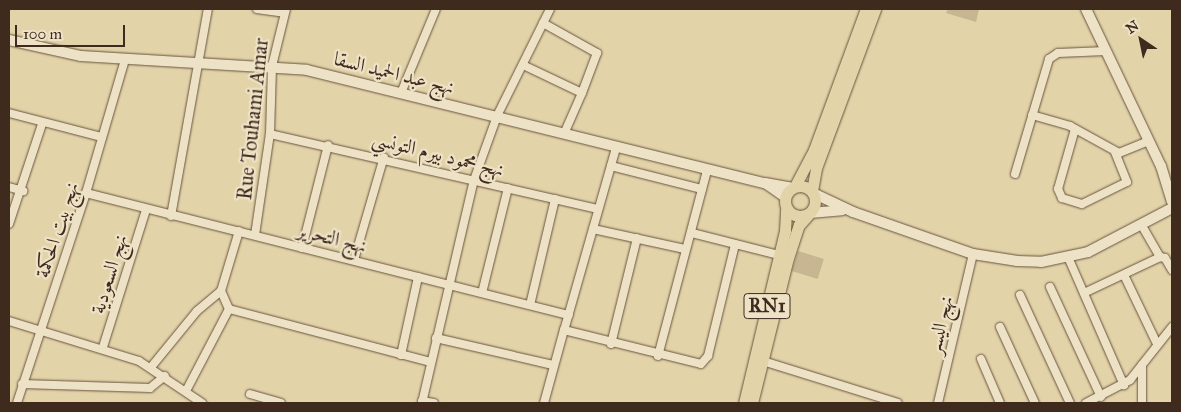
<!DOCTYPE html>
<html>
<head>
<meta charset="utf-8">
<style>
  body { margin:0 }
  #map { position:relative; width:1181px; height:412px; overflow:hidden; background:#e3d3a8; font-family:"IM FELL Great Primer",Amiri,serif }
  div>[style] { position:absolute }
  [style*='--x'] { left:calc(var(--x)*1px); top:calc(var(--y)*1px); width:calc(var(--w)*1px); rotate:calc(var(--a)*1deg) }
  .green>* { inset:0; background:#c7b691; transform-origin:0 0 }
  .roads { filter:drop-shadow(0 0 1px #685440) drop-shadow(0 0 1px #685440) }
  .street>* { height:8px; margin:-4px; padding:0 4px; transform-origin:4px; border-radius:4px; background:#ede2c6 }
  .secondary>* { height:10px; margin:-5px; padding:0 5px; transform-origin:5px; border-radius:5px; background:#ede2c6 }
  .primary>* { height:11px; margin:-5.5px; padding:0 5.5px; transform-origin:5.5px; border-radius:5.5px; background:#e3d3a8 }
  .primary>.ring { margin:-5.5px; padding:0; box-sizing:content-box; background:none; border:11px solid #e3d3a8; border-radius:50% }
  span { translate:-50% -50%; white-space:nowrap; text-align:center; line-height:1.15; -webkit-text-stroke:4.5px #ede2c6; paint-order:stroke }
  .shield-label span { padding:1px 4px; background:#ede2c6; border:1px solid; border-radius:4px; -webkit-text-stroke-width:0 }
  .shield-label { font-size:19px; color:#3f2a1e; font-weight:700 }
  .street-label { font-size:20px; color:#3f2a1e }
  .frame { position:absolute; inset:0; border:10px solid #3f2a1e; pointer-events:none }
  .north { position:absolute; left:1116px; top:15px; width:50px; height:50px; -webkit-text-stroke:4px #ede2c6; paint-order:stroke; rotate:326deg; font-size:14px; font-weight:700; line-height:20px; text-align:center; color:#3f2a1e }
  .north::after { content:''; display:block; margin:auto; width:18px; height:22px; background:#3f2a1e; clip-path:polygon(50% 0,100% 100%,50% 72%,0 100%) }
  .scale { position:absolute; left:15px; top:25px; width:110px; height:22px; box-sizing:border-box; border:2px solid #3f2a1e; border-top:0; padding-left:6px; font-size:15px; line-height:18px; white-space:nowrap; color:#3f2a1e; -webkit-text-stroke:4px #ede2c6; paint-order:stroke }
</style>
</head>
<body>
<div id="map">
  <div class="green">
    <i style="clip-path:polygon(948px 9px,979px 9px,976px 22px,946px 13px)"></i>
    <i style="left:798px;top:251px;width:27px;height:21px;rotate:17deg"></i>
  </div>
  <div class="roads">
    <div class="street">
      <i style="--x:257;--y:9;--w:27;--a:8"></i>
      <i style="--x:543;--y:23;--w:62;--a:29.1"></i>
      <i style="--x:597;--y:53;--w:43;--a:110.6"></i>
      <i style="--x:523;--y:65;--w:65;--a:25.4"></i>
      <i style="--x:582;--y:93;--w:45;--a:113.7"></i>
      <i style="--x:401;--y:93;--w:91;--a:-67.4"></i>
      <i style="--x:9;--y:113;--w:96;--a:14.5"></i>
      <i style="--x:1032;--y:115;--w:40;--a:16"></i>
      <i style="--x:1070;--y:126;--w:56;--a:28.9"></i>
      <i style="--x:1119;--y:153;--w:32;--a:-22"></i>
      <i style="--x:1075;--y:129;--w:62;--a:105.8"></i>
      <i style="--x:1058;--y:189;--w:10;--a:66"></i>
      <i style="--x:1062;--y:198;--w:21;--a:17"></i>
      <i style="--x:1082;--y:204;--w:50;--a:-26.1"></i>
      <i style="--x:1127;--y:182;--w:32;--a:-112"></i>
      <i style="--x:270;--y:134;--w:335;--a:12.9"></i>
      <i style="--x:616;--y:148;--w:189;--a:105.9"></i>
      <i style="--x:564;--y:330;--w:141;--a:13.9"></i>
      <i style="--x:701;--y:364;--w:11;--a:-49"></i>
      <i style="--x:708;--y:356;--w:115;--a:-76.4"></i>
      <i style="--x:611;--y:166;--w:94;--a:14.2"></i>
      <i style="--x:1015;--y:174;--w:120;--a:-73.5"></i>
      <i style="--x:1049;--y:59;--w:11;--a:-34"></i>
      <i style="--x:1058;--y:53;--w:48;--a:-2.4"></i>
      <i style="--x:9;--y:187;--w:15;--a:16"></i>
      <i style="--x:86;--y:193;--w:498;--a:14.2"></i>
      <i style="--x:171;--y:216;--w:210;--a:-79.9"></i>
      <i style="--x:9;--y:224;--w:105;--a:-71.7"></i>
      <i style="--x:593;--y:229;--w:94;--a:12.3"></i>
      <i style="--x:239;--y:231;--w:63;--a:106.7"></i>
      <i style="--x:221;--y:291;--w:20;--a:66"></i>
      <i style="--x:229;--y:309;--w:209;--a:14.7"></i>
      <i style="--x:692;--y:233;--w:90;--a:14.2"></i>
      <i style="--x:255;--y:235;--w:102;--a:-81.6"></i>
      <i style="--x:270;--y:134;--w:68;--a:-88.3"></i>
      <i style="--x:272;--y:66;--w:59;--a:-76.2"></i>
      <i style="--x:302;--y:248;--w:106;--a:-75.8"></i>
      <i style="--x:1068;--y:257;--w:140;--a:66.4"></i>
      <i style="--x:1160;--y:257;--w:5;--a:11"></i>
      <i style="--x:1165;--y:258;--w:14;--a:60"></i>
      <i style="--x:354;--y:260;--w:107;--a:-73.8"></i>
      <i style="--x:1124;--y:275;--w:76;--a:64.4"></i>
      <i style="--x:1050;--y:287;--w:121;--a:65.1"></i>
      <i style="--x:482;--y:293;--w:108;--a:-76.1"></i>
      <i style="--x:1084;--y:293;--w:84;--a:-25.3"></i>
      <i style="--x:1160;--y:257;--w:36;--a:-120"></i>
      <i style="--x:1020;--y:295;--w:119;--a:65.2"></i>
      <i style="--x:530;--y:305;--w:109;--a:-76.7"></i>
      <i style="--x:9;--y:321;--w:136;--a:17.1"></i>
      <i style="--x:139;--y:361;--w:76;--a:33.7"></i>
      <i style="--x:1000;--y:327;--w:84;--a:65.3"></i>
      <i style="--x:436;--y:338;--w:120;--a:13"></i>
      <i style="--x:611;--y:344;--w:109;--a:-76.2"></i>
      <i style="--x:103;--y:347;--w:144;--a:-72.6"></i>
      <i style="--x:401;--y:355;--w:80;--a:-77.7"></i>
      <i style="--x:658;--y:356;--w:192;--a:-75.2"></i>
      <i style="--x:981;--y:359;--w:48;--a:66.6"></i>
      <i style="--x:763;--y:361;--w:141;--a:17.3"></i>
      <i style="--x:1142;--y:365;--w:38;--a:90"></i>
      <i style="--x:152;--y:366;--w:71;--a:-50.7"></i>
      <i style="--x:197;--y:311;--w:31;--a:-40"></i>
      <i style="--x:22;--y:384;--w:128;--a:1.8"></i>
      <i style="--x:150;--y:388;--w:19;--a:-39"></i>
      <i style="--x:186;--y:391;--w:93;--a:-62.3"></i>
      <i style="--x:250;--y:394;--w:32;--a:16"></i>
      <i style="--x:422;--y:401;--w:12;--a:9"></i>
      <i style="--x:17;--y:403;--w:221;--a:-71.8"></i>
      <i style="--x:86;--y:193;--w:139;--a:-73.7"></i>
      <i style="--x:422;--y:403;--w:229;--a:-76.9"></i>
      <i style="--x:474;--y:180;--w:68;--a:-70.2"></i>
      <i style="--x:497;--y:116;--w:119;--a:-63.6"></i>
      <i style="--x:544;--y:403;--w:76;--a:-74.7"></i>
      <i style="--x:938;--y:403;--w:153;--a:-76.8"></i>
      <i style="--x:1086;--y:403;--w:50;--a:-27.6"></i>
      <i style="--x:1130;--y:380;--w:68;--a:-51.6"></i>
    </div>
    <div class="secondary">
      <i style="--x:1086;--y:9;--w:174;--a:64.5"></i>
      <i style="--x:1161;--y:166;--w:37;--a:73"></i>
      <i style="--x:9;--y:40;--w:74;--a:12.5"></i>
      <i style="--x:81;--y:56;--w:226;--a:3.5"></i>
      <i style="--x:307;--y:70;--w:472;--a:13.9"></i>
      <i style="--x:813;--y:193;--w:44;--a:25.4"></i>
      <i style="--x:853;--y:212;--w:127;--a:19.3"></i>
      <i style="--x:973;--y:254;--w:45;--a:9"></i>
      <i style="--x:1017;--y:261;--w:24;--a:2"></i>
      <i style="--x:1041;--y:262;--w:48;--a:-12"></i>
      <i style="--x:1088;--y:252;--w:95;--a:-27.6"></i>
      <i style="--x:785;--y:197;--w:24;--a:-145"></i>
      <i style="--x:765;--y:183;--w:27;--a:10"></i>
      <i style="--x:810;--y:213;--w:32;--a:-5"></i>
    </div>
    <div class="primary">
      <i class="ring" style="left:785px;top:186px;width:19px;height:19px"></i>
      <i style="--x:795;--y:186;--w:41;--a:-62.2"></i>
      <i style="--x:814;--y:150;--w:150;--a:-69.8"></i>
      <i style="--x:812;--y:191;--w:23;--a:-80"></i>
      <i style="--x:816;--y:168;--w:170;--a:-69.6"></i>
      <i style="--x:744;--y:403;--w:177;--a:-76.6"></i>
      <i style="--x:785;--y:231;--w:22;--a:-87"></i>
      <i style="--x:752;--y:403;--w:149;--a:-76.1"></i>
      <i style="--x:788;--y:258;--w:35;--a:-72"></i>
      <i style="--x:799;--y:225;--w:15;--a:-48"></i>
    </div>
  </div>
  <div class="shield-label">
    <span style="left:767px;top:306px">RN1</span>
  </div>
  <div class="street-label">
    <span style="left:394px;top:73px;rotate:14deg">نهج عبد الحميد السقا</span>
    <span style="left:253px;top:119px;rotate:-84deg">Rue Touhami Amar</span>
    <span style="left:438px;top:154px;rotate:14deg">نهج محمود بيرم التونسي</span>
    <span style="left:57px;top:230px;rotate:-72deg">نهج بيت الحكمة</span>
    <span style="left:332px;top:238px;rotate:14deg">نهج التحرير</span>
    <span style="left:109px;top:274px;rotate:-73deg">نهج السعودية</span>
    <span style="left:940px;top:325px;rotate:-77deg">نهج اليسر</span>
  </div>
  <div class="frame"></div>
  <div class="north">N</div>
  <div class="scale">100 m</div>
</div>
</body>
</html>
